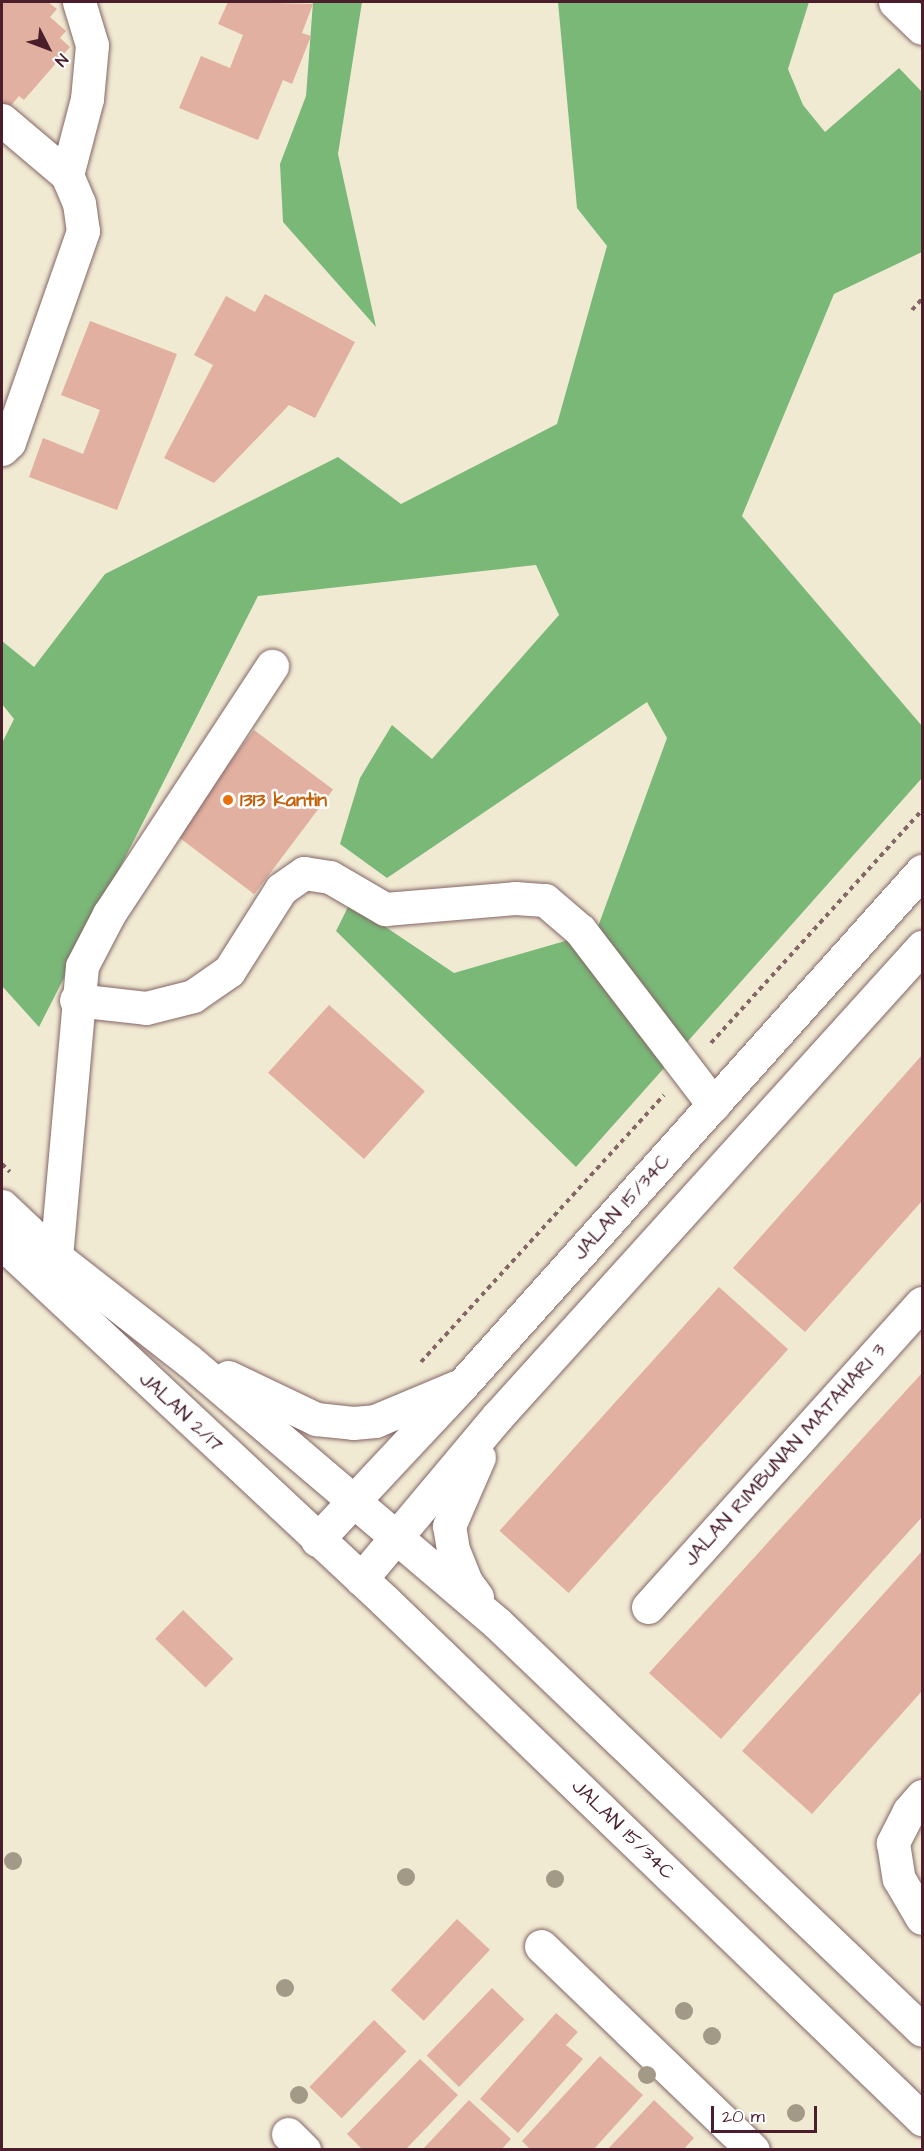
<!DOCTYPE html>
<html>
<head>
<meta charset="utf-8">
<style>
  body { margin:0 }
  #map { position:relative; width:924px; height:2151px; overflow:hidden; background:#f1ead3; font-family:"Architects Daughter",sans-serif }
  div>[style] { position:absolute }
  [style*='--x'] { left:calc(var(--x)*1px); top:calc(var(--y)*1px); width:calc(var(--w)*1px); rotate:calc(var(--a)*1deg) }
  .forest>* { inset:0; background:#7ab878 }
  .building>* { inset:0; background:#e1b0a1; transform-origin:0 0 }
  .path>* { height:4px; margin-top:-2px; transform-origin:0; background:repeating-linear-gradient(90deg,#846666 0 4.5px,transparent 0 9px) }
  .roads { filter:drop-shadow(0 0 2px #846666) drop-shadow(0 0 2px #846666) }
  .minor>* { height:33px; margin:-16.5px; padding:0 16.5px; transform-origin:16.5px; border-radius:16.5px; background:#fff }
  .trees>* { width:18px; height:18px; margin:-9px; border-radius:50%; background:#a29987 }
  .dots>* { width:16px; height:16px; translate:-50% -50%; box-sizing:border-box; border:3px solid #fff; border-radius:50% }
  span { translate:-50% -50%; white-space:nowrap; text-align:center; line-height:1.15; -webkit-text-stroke:5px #fff; paint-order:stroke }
  .food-label { font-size:20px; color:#c56008; font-weight:700 }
  .left { translate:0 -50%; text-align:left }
  .street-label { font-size:20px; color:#4a1f2b }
  .frame { position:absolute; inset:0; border:3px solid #4a1f2b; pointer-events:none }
  .north { position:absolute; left:18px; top:18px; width:60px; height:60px; -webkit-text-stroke:4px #fff; paint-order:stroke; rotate:132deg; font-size:16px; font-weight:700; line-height:24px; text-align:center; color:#4a1f2b }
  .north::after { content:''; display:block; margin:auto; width:21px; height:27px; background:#4a1f2b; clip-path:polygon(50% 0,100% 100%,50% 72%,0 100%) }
  .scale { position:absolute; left:711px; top:2106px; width:106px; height:27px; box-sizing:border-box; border:3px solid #4a1f2b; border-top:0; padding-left:8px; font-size:18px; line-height:21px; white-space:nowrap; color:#4a1f2b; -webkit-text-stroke:4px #fff; paint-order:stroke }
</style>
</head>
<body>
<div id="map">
  <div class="forest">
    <i style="clip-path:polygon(313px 2px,362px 2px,338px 154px,376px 327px,283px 222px,280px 164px,306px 96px)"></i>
    <i style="clip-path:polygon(558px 2px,809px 2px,788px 69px,803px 105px,825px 132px,899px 68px,922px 92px,922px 252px,834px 294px,742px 516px,922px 726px,922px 778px,576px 1167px,336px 931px,350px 903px,454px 973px,596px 932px,667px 738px,647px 702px,387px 878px,340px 844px,360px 778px,392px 725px,432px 759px,559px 615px,536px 565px,258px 596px,39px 1027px,2px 986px,2px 743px,14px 719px,2px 704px,2px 641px,34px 667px,105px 574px,338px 457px,401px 504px,557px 424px,607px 246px,577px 208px)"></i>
  </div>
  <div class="building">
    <i style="clip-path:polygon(2px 2px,48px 2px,57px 9px,50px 17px,66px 31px,60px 38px,70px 47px,24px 100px,19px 96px,8px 109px,2px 103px)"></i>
    <i style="clip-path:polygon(228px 2px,313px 4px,302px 33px,311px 36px,292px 84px,283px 80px,258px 140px,179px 108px,201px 56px,230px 68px,243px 35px,218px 24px)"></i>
    <i style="clip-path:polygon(265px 294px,355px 342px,315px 418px,289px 405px,214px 483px,164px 458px,213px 365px,194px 355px,226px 296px,255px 312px)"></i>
    <i style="clip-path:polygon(90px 321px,177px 354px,117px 510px,29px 477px,43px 438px,83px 454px,100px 410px,61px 395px)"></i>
    <i style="left:254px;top:730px;width:99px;height:131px;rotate:37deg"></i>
    <i style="left:329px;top:1005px;width:129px;height:91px;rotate:42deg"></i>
    <i style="clip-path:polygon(922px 1055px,922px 1201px,805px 1332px,733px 1268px)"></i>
    <i style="left:719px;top:1287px;width:93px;height:328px;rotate:42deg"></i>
    <i style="clip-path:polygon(922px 1373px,922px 1517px,721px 1739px,649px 1673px)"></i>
    <i style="clip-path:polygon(922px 1551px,922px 1691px,812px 1814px,742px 1751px)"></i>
    <i style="left:183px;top:1610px;width:70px;height:40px;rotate:44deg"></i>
    <i style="left:457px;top:1919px;width:45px;height:97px;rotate:43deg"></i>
    <i style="left:492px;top:1988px;width:45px;height:94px;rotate:44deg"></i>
    <i style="clip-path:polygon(556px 2013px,578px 2032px,566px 2045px,583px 2059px,518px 2133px,480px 2099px)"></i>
    <i style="left:374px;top:2020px;width:45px;height:93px;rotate:44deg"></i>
    <i style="clip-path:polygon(600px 2056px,643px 2095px,593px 2150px,531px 2150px,522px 2141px)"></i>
    <i style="clip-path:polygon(420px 2059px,458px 2095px,405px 2150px,363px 2150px,347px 2134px)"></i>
    <i style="clip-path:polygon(469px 2100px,511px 2139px,501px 2150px,422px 2150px)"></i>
    <i style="clip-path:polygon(654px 2100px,694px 2138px,683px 2150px,607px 2150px)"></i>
  </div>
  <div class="path">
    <i style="--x:912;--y:310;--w:15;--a:-48"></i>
    <i style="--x:711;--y:1043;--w:314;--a:-47.8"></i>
    <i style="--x:2;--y:1164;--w:11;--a:45"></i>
    <i style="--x:421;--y:1362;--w:361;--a:-47.7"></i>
  </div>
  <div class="roads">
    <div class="minor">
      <i style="--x:895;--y:2;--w:37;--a:44"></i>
      <i style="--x:2;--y:120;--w:85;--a:40.2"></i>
      <i style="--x:67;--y:175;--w:30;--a:67"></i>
      <i style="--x:79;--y:203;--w:28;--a:82"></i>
      <i style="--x:83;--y:231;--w:224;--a:109.3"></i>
      <i style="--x:9;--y:442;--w:10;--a:135"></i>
      <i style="--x:67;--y:175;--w:79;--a:-75.3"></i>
      <i style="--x:87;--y:99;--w:54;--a:-84.7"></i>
      <i style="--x:92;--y:45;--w:45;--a:-106.8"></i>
      <i style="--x:76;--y:1000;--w:70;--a:6.5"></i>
      <i style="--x:146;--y:1008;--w:49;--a:-14.3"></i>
      <i style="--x:193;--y:996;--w:44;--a:-34.8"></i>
      <i style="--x:229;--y:971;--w:97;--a:-57.6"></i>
      <i style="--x:281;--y:889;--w:28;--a:-35"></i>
      <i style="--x:304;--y:873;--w:26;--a:9"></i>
      <i style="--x:330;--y:877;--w:64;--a:30.2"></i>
      <i style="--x:385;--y:909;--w:130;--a:-4.8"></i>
      <i style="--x:515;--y:898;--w:30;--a:4"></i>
      <i style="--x:545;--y:900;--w:46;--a:40.6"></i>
      <i style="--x:580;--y:930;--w:220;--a:52.6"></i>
      <i style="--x:2;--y:1206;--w:74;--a:43.4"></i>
      <i style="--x:56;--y:1257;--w:167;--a:38"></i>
      <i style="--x:188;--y:1360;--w:406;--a:40.4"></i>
      <i style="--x:497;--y:1623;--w:588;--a:43.76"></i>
      <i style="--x:2;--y:1243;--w:523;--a:43.06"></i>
      <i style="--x:384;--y:1600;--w:748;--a:43.97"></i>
      <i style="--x:56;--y:1257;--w:292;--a:-84.9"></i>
      <i style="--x:82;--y:966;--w:59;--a:-62.6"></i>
      <i style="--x:109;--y:914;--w:297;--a:-56.7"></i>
      <i style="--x:228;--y:1377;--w:98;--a:25.5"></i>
      <i style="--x:316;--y:1419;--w:37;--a:6"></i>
      <i style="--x:353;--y:1423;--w:22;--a:-5"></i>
      <i style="--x:375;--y:1421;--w:88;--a:-22.8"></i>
      <i style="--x:317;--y:1540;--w:212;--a:-46.9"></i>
      <i style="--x:462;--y:1385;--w:690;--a:-48.17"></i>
      <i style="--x:361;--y:1579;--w:212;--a:-50"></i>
      <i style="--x:497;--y:1417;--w:634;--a:-47.88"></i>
      <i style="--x:477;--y:1597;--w:19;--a:-126"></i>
      <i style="--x:466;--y:1582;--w:35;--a:-112"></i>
      <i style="--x:453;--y:1550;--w:24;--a:-99"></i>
      <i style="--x:449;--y:1526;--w:75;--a:-66.5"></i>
      <i style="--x:648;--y:1607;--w:409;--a:-48"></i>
      <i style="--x:922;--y:1796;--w:20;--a:131"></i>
      <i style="--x:909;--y:1811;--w:36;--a:117"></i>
      <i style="--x:893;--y:1843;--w:36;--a:81"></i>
      <i style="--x:899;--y:1879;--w:45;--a:59.5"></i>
      <i style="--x:541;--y:1946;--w:294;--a:43.9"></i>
      <i style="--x:288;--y:2134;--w:23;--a:45"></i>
    </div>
  </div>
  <div class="trees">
    <i style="left:13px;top:1861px"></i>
    <i style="left:406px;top:1877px"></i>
    <i style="left:555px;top:1879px"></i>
    <i style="left:285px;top:1988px"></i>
    <i style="left:684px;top:2011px"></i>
    <i style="left:712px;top:2036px"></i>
    <i style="left:647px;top:2075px"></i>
    <i style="left:299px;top:2095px"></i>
    <i style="left:796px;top:2113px"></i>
  </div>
  <div class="dots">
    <i style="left:228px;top:800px;background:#e8710a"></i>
  </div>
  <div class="food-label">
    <span class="left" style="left:240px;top:800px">1313 kantin</span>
  </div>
  <div class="street-label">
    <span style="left:622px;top:1207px;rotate:-48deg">JALAN 15/34C</span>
    <span style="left:181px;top:1412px;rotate:43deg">JALAN 2/17</span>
    <span style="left:785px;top:1455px;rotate:-48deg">JALAN RIMBUNAN MATAHARI 3</span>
    <span style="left:623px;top:1830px;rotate:44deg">JALAN 15/34C</span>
  </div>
  <div class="frame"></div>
  <div class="north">N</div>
  <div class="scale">20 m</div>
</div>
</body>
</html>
